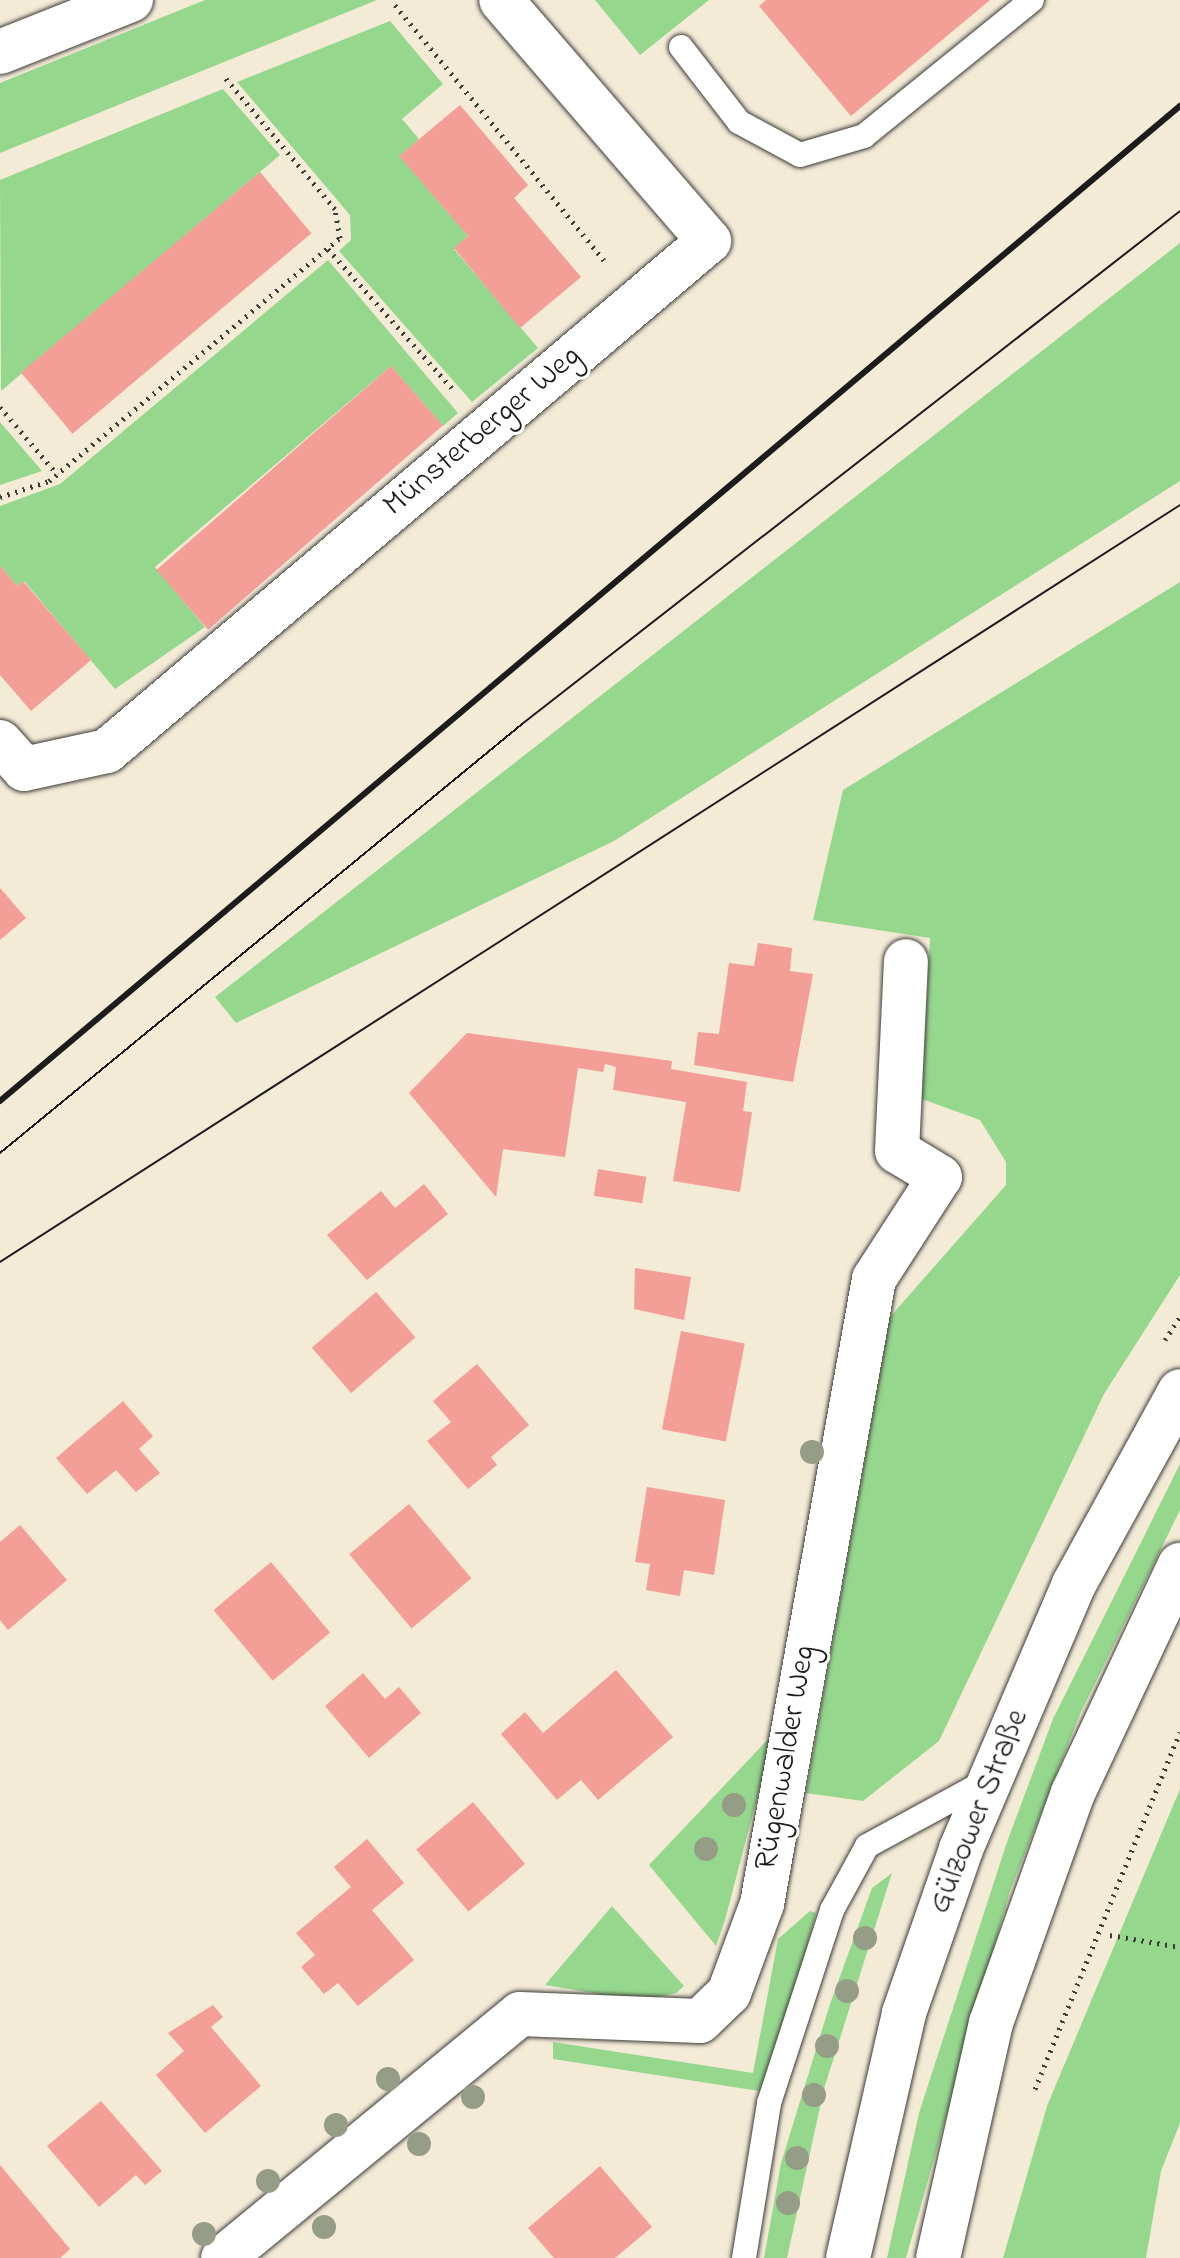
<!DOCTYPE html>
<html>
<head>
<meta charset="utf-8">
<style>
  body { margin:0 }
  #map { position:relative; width:1180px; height:2258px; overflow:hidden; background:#f4ebd7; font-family:"Indie Flower",sans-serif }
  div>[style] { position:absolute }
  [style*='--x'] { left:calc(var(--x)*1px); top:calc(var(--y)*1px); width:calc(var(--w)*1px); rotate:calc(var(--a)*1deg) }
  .green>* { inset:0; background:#96d78e }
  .building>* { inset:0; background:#f39e97; transform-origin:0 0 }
  .path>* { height:5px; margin-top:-2.5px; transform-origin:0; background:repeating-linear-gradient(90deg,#3c3b38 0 2px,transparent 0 8px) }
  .roads { filter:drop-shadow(0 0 2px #3c3b38) drop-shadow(0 0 2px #3c3b38) }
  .lane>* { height:24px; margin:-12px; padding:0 12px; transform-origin:12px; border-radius:12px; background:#fff }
  .street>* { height:44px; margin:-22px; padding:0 22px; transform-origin:22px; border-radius:22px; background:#fff }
  .secondary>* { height:44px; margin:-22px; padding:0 22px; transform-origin:22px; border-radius:22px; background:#fff }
  .tram>* { height:2px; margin:-1px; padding:0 1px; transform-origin:1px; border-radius:1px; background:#1c1c1c }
  .rail>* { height:6px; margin:-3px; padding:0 3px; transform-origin:3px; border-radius:3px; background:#1c1c1c }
  .trees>* { width:24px; height:24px; margin:-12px; border-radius:50%; background:#959d86 }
  span { translate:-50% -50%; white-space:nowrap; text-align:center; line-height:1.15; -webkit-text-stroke:6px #fff; paint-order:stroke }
  .street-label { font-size:32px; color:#1c1c1c }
</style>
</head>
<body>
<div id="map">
  <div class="green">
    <i style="clip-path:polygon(205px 0,377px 0,0 153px,0 83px)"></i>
    <i style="clip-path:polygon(595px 0,709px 0,640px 55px)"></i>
    <i style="clip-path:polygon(390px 21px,443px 84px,402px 119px,419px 139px,400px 156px,468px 236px,454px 249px,538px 348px,472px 402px,339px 251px,351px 240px,350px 215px,237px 82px)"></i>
    <i style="clip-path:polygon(223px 89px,280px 155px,1px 391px,0 180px)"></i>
    <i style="clip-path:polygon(1180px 243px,1180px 481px,614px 841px,236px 1023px,215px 997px)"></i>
    <i style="clip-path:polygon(328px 260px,458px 413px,443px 426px,391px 366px,155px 567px,205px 627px,115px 689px,24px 581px,17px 586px,0 566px,0 506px,60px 484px)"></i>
    <i style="clip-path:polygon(0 422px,42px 471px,0 485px)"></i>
    <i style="clip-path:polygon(1180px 582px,1180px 1275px,1104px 1394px,939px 1741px,863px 1801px,806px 1793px,890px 1317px,1006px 1185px,1006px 1162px,980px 1120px,922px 1099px,930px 938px,813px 920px,843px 790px)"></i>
    <i style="clip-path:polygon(1180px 1464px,1180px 1510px,1080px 1714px,1010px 1891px,906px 2258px,887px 2258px,919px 2113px,1007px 1842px,1053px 1719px)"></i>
    <i style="clip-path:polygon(774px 1733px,725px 1920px,716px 1946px,649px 1865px)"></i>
    <i style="clip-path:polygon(1180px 1789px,1180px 2123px,1161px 2171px,1146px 2258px,1003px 2258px,1047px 2106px)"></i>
    <i style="clip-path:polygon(892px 1873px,824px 2089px,787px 2258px,764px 2258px,781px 2163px,830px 2004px,872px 1888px)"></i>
    <i style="clip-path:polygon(612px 1906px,684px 1986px,676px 1993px,642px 2001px,545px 1985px)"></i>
    <i style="clip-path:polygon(810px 1911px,816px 1913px,766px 2092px,553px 2059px,553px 2042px,753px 2073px,778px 1939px)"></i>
  </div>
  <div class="building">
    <i style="clip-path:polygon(766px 0,990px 0,851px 116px,759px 6px)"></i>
    <i style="clip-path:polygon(460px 105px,528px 185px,514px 198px,581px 277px,520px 328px,454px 248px,468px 236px,399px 156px)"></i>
    <i style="left:260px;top:172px;width:80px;height:312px;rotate:50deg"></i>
    <i style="left:391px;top:366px;width:79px;height:311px;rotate:49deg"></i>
    <i style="clip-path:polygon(0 566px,17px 586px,23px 581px,91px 660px,31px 711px,0 675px)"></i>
    <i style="clip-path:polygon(0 888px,26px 918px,0 940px)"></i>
    <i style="clip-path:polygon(758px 943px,792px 948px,790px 971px,813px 974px,793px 1082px,694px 1065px,698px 1032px,719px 1034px,729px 963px,754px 966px)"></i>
    <i style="clip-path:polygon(467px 1033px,672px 1061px,671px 1069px,747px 1082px,743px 1111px,752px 1112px,740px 1192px,673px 1181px,686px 1102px,613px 1090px,616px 1067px,605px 1064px,603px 1072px,578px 1068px,565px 1157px,503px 1149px,496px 1197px,409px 1093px)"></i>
    <i style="left:598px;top:1169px;width:49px;height:27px;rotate:9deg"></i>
    <i style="clip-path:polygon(424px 1184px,448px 1214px,367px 1280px,327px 1235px,381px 1191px,395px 1208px)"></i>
    <i style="clip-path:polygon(635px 1268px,691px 1277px,684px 1320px,634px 1309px)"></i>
    <i style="left:376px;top:1292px;width:60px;height:85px;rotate:49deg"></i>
    <i style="left:681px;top:1331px;width:65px;height:100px;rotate:11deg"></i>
    <i style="clip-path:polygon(477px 1364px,529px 1425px,491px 1457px,497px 1465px,468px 1489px,427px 1441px,451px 1422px,433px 1401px)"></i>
    <i style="clip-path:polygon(123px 1401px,153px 1436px,139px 1449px,160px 1473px,136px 1492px,116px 1470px,87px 1494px,56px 1458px)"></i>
    <i style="clip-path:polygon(647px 1487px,725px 1500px,714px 1575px,684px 1570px,680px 1596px,646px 1590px,650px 1564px,635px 1562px)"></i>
    <i style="left:409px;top:1504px;width:97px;height:78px;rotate:50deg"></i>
    <i style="clip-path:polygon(20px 1525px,67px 1580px,8px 1630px,0 1620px,0 1542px)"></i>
    <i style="left:271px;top:1562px;width:92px;height:75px;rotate:50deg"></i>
    <i style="clip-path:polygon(616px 1670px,673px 1737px,598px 1800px,581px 1780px,557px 1800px,501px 1734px,525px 1712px,543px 1733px)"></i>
    <i style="clip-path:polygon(363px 1673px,385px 1699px,399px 1687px,421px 1713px,369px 1758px,325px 1706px)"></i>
    <i style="left:473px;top:1802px;width:81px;height:74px;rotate:50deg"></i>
    <i style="clip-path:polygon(367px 1839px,404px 1883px,372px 1910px,414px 1960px,358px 2006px,338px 1983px,324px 1994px,301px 1967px,315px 1955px,296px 1933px,351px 1887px,334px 1867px)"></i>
    <i style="clip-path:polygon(213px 2005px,223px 2017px,211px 2027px,261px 2086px,205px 2133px,156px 2075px,184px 2051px,168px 2033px)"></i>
    <i style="clip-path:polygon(101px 2101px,162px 2171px,145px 2185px,136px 2175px,99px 2207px,47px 2146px)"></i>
    <i style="clip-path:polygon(0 2165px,70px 2249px,60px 2258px,0 2258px)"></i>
    <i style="clip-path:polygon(600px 2166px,652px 2227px,615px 2258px,554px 2258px,528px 2228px)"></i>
  </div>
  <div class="path">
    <i style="--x:395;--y:5;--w:330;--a:50.7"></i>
    <i style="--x:328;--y:249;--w:186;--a:48.3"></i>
    <i style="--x:0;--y:407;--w:88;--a:49.6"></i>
    <i style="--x:0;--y:497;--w:52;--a:-18.1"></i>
    <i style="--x:49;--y:481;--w:379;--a:-39.9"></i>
    <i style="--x:340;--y:238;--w:29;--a:-100"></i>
    <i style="--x:335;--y:209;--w:175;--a:-129.9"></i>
    <i style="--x:1165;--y:1340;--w:27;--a:-57"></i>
    <i style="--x:1110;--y:1935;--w:71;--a:9.7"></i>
    <i style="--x:1035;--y:2089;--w:385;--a:-67.9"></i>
  </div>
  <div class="roads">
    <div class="lane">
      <i style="--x:681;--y:47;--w:95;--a:52.3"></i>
      <i style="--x:739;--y:122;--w:69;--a:28.4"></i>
      <i style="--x:800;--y:155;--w:67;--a:-16.5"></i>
      <i style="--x:864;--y:136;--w:216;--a:-39"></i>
      <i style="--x:744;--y:2258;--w:157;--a:-80.8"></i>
      <i style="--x:769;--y:2103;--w:203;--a:-71.9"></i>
      <i style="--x:832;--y:1910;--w:73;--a:-61.3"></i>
      <i style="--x:867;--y:1846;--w:138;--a:-28.6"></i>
    </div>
    <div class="street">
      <i style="--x:0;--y:52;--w:141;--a:-21.7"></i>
      <i style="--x:0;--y:742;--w:36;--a:48"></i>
      <i style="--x:24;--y:769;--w:85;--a:-12.2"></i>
      <i style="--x:107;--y:751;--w:789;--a:-40.27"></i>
      <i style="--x:709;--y:241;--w:318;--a:-130.8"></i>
      <i style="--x:223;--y:2258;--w:384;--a:-39.4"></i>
      <i style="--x:520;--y:2014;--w:180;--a:2.2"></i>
      <i style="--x:700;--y:2021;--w:40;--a:-44"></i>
      <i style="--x:729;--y:1993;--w:95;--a:-69.7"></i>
      <i style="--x:762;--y:1904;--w:635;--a:-79.84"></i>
      <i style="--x:874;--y:1279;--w:121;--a:-57.1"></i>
      <i style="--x:940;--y:1177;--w:50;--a:-148.8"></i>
      <i style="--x:897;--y:1151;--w:190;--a:-87.3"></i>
    </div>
    <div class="secondary">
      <i style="--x:848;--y:2258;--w:251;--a:-77.1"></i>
      <i style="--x:904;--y:2013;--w:174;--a:-70.8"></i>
      <i style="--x:961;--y:1849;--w:288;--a:-66.9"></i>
      <i style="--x:1074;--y:1584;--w:220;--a:-61.2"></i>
      <i style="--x:938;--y:2258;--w:241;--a:-77.3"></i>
      <i style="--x:991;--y:2023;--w:244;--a:-70.4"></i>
      <i style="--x:1073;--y:1793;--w:252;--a:-64.9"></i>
    </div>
  </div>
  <div class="tram">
    <i style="--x:0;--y:1153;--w:676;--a:-39.41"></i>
    <i style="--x:522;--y:724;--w:834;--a:-37.94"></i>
    <i style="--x:0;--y:1262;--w:1402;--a:-32.68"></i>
  </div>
  <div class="rail">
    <i style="--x:0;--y:1101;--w:1544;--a:-40.14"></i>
  </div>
  <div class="trees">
    <i style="left:812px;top:1452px"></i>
    <i style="left:734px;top:1805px"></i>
    <i style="left:706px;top:1849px"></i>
    <i style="left:865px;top:1938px"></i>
    <i style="left:847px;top:1991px"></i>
    <i style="left:827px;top:2046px"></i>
    <i style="left:388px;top:2079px"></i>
    <i style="left:814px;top:2095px"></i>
    <i style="left:473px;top:2097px"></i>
    <i style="left:336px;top:2125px"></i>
    <i style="left:419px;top:2144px"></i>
    <i style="left:797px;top:2158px"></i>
    <i style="left:268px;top:2181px"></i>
    <i style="left:788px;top:2203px"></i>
    <i style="left:324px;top:2227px"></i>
    <i style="left:204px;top:2234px"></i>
  </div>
  <div class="street-label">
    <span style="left:483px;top:432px;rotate:-40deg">Münsterberger Weg</span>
    <span style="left:787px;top:1758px;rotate:-80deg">Rügenwalder Weg</span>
    <span style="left:980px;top:1812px;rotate:-68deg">Gülzower Straße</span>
  </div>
</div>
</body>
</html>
